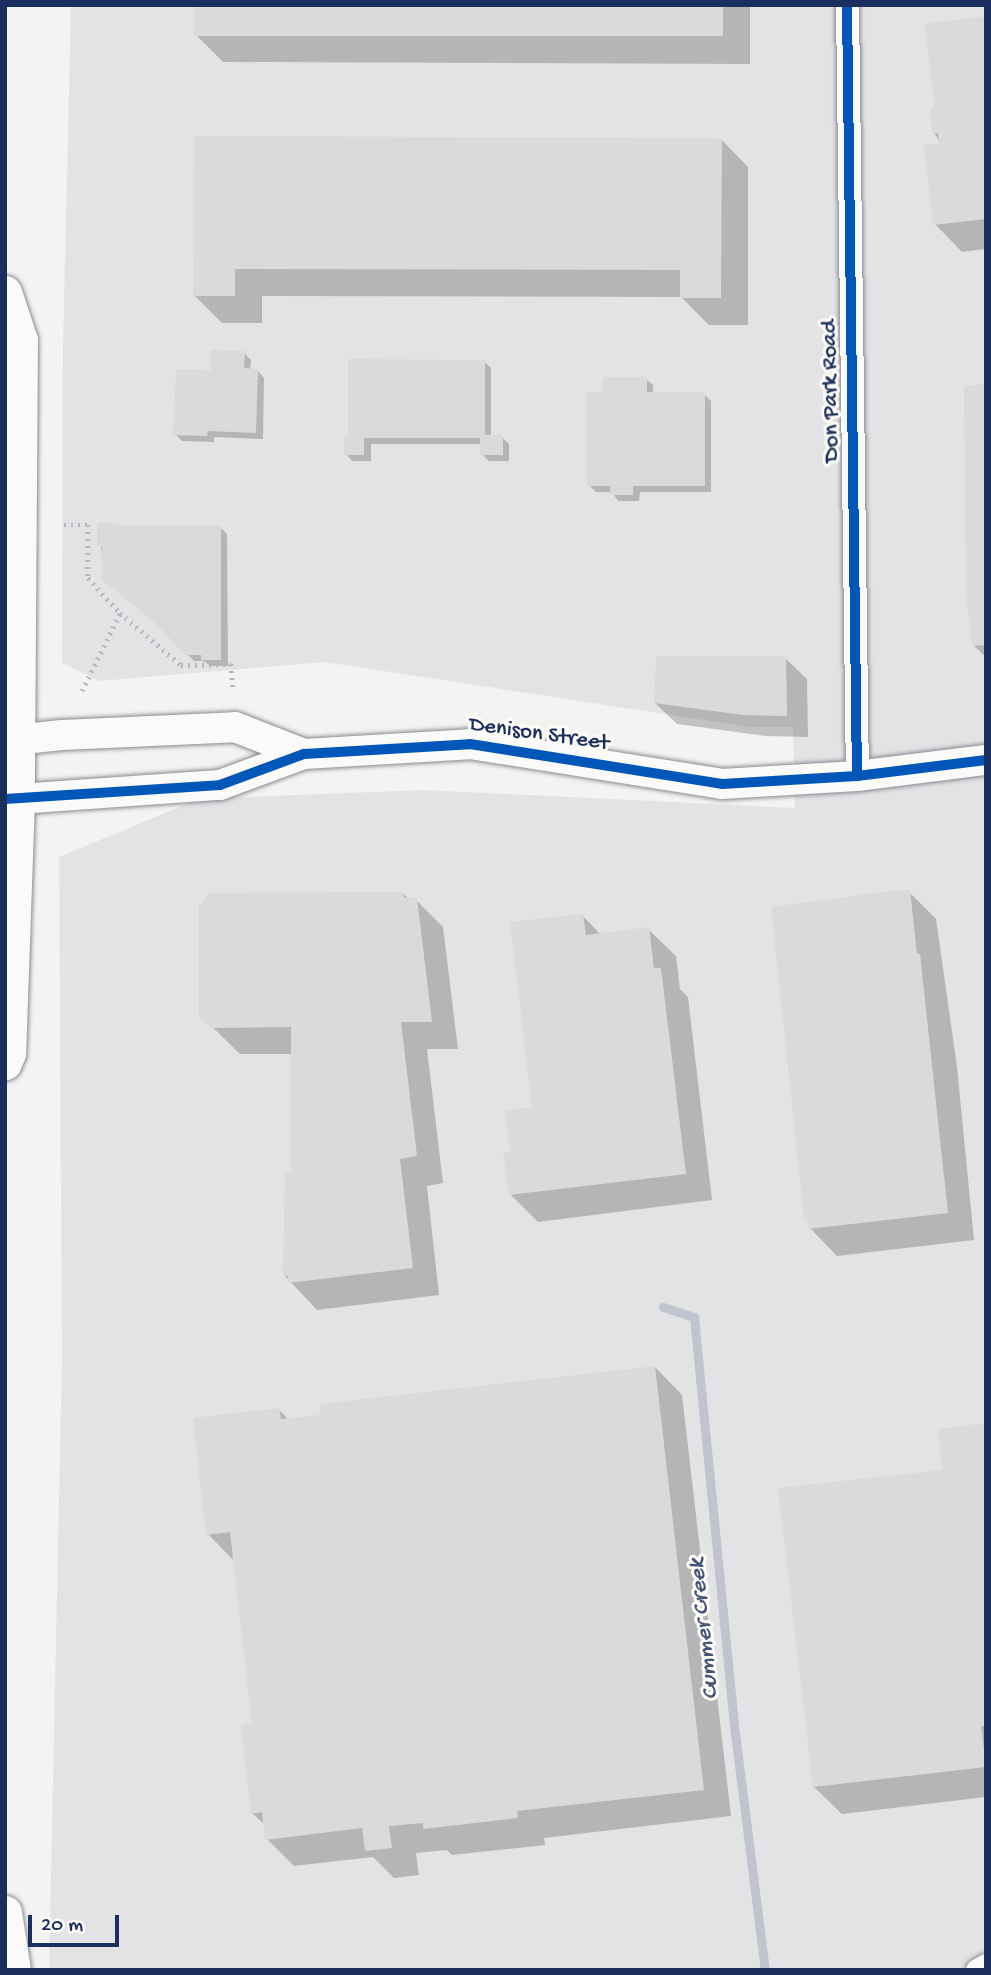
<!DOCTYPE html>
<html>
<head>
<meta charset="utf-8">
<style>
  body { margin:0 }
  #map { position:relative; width:991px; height:1975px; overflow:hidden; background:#f3f3f2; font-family:"Gochi Hand",sans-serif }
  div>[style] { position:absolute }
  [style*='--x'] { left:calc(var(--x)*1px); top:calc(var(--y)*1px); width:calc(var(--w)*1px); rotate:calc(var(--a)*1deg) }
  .built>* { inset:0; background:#e3e3e5 }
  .shadow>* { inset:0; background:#0003 }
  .stream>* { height:9px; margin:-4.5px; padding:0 4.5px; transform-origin:4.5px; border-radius:4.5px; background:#c0c4ce }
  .building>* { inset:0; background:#d9dadb; transform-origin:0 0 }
  .path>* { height:4.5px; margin-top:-2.25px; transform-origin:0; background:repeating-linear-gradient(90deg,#b5b8bc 0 2px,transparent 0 7px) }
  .roads { filter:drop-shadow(0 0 2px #888c94) drop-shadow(0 0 2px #888c94) }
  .minor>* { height:23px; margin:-11.5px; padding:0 11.5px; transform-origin:11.5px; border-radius:11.5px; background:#fafaf8 }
  .tertiary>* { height:30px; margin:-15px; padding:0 15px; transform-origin:15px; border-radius:15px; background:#fafaf8 }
  .secondary>* { height:33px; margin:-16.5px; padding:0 16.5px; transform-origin:16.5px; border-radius:16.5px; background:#fafaf8 }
  .cycleway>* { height:10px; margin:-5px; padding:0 5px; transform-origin:5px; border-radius:5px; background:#0057b8 }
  span { translate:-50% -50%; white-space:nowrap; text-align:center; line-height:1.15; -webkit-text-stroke:6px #fdfcf7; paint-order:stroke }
  .street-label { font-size:23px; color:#1b2f5e }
  .water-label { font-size:24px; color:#46567b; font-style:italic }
  .frame { position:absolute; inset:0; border:7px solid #1b2f5e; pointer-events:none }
  .scale { position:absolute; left:28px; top:1915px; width:91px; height:32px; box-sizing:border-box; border:4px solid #1b2f5e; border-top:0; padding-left:9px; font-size:21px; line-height:24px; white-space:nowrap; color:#1b2f5e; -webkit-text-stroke:5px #fdfcf7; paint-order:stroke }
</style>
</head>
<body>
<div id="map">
  <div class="built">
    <i style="clip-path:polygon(71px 5px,986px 5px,986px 1970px,49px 1970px,62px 1359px,59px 857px,199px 799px,423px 790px,795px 808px,793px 727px,749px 727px,325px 662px,99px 681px,62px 663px,63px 349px)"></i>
  </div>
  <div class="shadow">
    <i style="clip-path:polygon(196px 5px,750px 5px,750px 64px,223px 62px,196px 35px)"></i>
    <i style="clip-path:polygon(986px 18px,986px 249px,962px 252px,935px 224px,941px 145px,934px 132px)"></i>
    <i style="clip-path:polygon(196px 138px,721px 139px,748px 167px,748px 325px,709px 325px,681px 297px,262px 296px,262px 323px,222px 323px,195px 296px)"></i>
    <i style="clip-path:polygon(244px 353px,251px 360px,250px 370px,258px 371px,264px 378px,263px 439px,214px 437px,214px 442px,182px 441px,175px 434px,212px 372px)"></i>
    <i style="clip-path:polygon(484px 361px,491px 368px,491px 437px,502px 437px,509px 444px,509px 461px,489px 461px,482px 454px,482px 444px,371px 444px,371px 461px,352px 461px,346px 454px,346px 436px)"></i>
    <i style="clip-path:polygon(646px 379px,653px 385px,653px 394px,704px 394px,711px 401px,711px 492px,640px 492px,639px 501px,618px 501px,612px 492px,596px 492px,589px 485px,605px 394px)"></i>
    <i style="clip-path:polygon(986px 385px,986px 657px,974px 646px)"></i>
    <i style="clip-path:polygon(99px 525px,118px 525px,121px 528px,220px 527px,227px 534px,228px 666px,210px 666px,204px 661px,194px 661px,162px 627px,104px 579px)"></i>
    <i style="clip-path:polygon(785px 658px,807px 679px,808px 737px,765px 736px,677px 724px,655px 703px)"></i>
    <i style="clip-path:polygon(909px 892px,936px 919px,957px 1067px,974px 1240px,837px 1256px,810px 1228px)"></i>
    <i style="clip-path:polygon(403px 893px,409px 899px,416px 900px,443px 927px,458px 1049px,427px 1049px,443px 1183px,427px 1186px,439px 1295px,317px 1310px,285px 1276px,293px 1173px,293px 1054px,240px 1054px,201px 1016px)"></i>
    <i style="clip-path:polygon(582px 915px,601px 935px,648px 929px,676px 956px,680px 989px,688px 997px,712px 1200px,538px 1222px,510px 1194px,512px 1153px,534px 1109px)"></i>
    <i style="clip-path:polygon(655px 1367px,682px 1395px,731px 1816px,544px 1838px,545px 1845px,452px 1855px,447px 1850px,416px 1853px,419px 1875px,394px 1878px,373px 1857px,294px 1866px,267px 1839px,266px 1826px,252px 1813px,254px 1726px,235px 1562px,208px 1534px,279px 1410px,289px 1420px)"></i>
    <i style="clip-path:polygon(986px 1425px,986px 1797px,842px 1814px,814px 1787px,944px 1471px)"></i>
  </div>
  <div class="stream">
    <i style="--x:663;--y:1307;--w:33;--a:18"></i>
    <i style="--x:694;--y:1317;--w:418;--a:84.4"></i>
    <i style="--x:735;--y:1733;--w:239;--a:82.8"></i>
  </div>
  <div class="building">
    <i style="left:194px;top:5px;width:529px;height:31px"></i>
    <i style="clip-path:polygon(986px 16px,986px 219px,933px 225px,924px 145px,939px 144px,938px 133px,932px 133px,930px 109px,934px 104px,925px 24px)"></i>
    <i style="clip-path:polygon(194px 136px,722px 138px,721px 298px,680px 298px,680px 270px,235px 269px,235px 296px,193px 296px)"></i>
    <i style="clip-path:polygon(211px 350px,245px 351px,244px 368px,258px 369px,256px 433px,208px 431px,207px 436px,173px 435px,176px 369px,211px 370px)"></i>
    <i style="clip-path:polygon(348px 359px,485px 360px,485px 435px,503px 435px,503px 455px,480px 455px,480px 438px,364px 438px,364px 455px,344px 455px,344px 435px,348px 435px)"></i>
    <i style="clip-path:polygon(603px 377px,647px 377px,647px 392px,705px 392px,705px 486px,633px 486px,633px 495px,610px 495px,610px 486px,587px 486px,587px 392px,603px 392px)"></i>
    <i style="clip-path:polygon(986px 384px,986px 645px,972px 646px,966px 592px,964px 386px)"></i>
    <i style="clip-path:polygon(97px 523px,119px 523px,119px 526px,221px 526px,221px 660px,201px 660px,201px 655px,185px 655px,154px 622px,102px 580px,102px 546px,97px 546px)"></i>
    <i style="clip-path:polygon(656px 656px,786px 656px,787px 716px,743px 715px,654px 703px)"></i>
    <i style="clip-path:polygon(898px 890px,910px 890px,917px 954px,920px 954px,948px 1213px,808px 1229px,807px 1217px,804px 1218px,771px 907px)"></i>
    <i style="clip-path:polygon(404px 892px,404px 897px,417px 898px,432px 1022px,401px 1022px,417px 1156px,400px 1159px,413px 1268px,288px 1283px,288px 1276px,283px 1276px,285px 1172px,291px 1171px,291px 1027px,211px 1028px,199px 1017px,199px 905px,210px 893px)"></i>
    <i style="clip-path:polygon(583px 914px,586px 935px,649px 927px,654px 968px,661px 968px,686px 1174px,509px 1195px,503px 1152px,510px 1152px,505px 1111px,532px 1107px,510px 922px)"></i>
    <i style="clip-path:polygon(655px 1366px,704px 1790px,517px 1811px,518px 1818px,423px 1829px,423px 1823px,389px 1826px,392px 1848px,365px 1851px,362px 1828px,265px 1840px,262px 1812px,251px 1814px,241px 1725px,252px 1724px,230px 1532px,206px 1535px,193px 1418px,279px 1408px,281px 1419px,320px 1415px,320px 1404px)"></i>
    <i style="clip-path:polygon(986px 1423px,986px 1726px,981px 1726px,986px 1767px,813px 1787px,778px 1488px,942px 1470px,938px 1429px)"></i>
  </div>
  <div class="path">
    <i style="--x:64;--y:525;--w:24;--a:0"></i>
    <i style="--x:88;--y:525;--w:53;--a:90"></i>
    <i style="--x:88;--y:578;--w:47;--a:47.6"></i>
    <i style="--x:82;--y:691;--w:87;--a:-64"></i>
    <i style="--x:120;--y:613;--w:80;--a:40.4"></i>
    <i style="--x:181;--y:665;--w:50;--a:-1.1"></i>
    <i style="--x:231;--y:664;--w:23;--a:85"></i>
  </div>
  <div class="roads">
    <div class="minor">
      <i style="--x:847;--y:5;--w:771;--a:89.26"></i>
      <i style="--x:977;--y:1970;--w:10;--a:-29"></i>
    </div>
    <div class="tertiary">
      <i style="--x:5;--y:741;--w:57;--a:-6"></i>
      <i style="--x:62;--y:735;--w:173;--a:-2.6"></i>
      <i style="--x:235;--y:727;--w:74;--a:21.4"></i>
      <i style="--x:18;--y:799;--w:202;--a:-4"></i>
      <i style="--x:220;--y:785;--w:90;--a:-20.3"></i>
      <i style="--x:304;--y:754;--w:166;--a:-3.4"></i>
      <i style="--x:470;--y:744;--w:255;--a:9"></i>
      <i style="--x:722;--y:784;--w:135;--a:-3.4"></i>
      <i style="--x:857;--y:776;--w:130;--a:-7.1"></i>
    </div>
    <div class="secondary">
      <i style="--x:5;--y:292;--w:51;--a:71.6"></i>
      <i style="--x:21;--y:340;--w:459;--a:90.4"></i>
      <i style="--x:18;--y:799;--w:254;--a:92"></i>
      <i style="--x:9;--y:1053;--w:11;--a:112"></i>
      <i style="--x:5;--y:1912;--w:59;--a:81.2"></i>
    </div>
  </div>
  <div class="cycleway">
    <i style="--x:847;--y:5;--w:771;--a:89.26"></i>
    <i style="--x:5;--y:799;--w:215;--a:-3.7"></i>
    <i style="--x:220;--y:785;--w:90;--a:-20.3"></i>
    <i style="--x:304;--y:754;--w:166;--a:-3.4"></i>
    <i style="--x:470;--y:744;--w:255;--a:9"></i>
    <i style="--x:722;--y:784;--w:135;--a:-3.4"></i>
    <i style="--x:857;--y:776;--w:130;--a:-7.1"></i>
  </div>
  <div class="street-label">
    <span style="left:832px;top:391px;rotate:-91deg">Don Park Road</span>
    <span style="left:539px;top:735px;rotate:8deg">Denison Street</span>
  </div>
  <div class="water-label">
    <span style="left:705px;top:1629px;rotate:-96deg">Cummer Creek</span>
  </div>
  <div class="frame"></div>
  <div class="scale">20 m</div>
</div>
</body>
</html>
